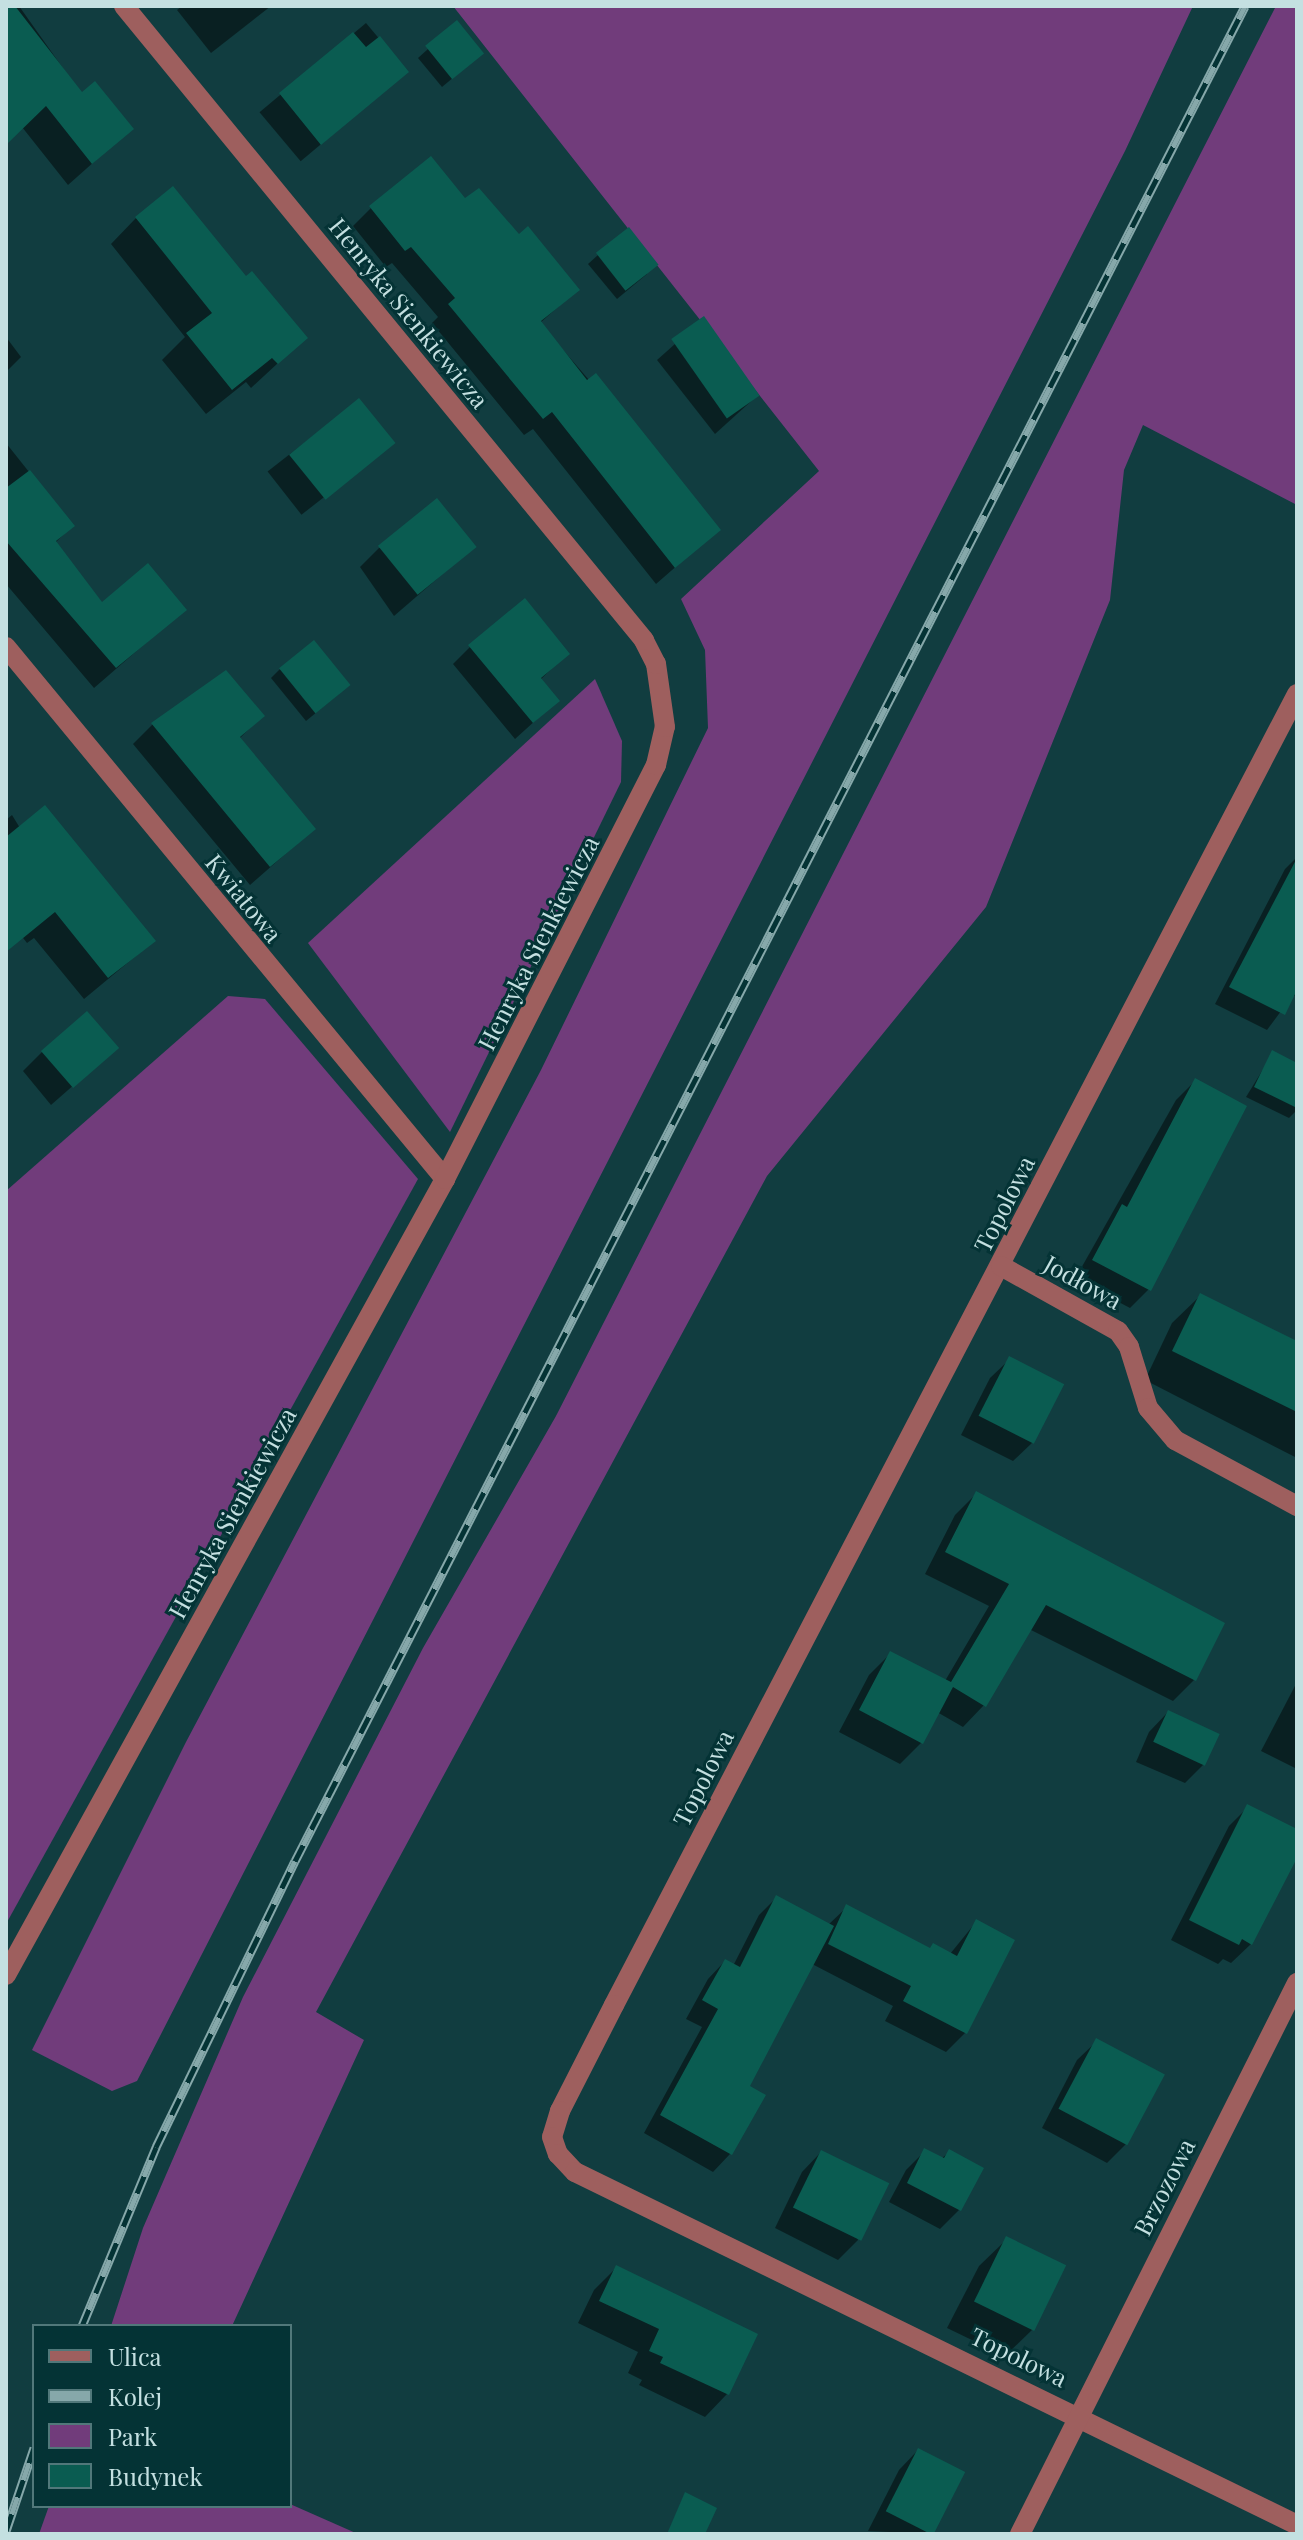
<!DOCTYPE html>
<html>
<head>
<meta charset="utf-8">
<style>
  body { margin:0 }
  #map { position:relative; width:1303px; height:2540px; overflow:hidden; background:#113d40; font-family:"Playfair Display",serif }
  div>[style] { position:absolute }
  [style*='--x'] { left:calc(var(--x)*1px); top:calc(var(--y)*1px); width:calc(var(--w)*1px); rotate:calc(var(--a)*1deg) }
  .green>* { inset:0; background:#713c7b }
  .shadow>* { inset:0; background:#0007; transform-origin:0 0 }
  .building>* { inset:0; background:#0a5c51; transform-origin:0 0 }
  .minor>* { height:20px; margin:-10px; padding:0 10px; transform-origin:10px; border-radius:10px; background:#9e5f5e }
  .rail>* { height:9px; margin-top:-4.5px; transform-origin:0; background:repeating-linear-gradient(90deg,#043335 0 18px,#86a8aa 0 36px); box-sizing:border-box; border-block:2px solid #86a8aa }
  span { translate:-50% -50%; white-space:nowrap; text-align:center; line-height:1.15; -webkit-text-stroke:6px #043335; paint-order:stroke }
  .street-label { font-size:24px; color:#c4e0e1 }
  .frame { position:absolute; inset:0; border:8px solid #c4e0e1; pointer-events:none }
  .legend { position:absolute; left:32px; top:2324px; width:260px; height:184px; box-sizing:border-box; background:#043335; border:2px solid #51787a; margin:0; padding:10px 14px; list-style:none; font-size:24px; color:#c4e0e1 }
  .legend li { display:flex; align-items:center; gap:16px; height:40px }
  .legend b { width:40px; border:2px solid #51787a }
</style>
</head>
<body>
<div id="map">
  <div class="green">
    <i style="clip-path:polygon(453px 6px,1193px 6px,1125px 151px,137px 2081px,112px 2091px,32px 2050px,186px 1742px,541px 1070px,708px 728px,705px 650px,681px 599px,819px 471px)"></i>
    <i style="clip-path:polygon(1276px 6px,1297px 6px,1297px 505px,1143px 425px,1124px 470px,1110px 600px,986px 907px,767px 1176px,316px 2012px,364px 2040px,232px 2326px,111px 2326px,143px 2228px,243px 1997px,423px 1648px,556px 1416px)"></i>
    <i style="clip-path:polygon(595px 679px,622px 741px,621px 782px,450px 1132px,308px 943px)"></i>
    <i style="clip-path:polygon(228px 996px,265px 999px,418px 1179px,6px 1924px,6px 1191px)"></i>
    <i style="clip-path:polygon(290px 2504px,358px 2534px,39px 2534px,49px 2506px)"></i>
  </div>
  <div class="shadow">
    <i style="clip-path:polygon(6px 6px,19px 6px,82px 95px,131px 129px,68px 185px,22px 127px,6px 143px)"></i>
    <i style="clip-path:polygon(182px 6px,271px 6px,211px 53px,177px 10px)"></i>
    <i style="left:366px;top:23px;width:64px;height:139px;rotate:50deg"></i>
    <i style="clip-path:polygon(457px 23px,472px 62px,442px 87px,418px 58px)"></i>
    <i style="clip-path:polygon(465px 201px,577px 290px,540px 323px,718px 530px,656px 584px,533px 429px,524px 435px,432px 323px,438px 317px,392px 263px,386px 267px,353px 226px,371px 208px)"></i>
    <i style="clip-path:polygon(136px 218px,246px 279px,305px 338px,251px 388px,246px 382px,206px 414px,162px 360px,185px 337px,111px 244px)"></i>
    <i style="clip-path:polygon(598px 255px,647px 274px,617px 299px,588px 264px)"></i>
    <i style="clip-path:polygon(703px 319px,758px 395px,715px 434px,657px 360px)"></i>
    <i style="clip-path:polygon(6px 337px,21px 357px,6px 372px)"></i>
    <i style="left:359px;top:400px;width:55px;height:116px;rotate:52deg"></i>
    <i style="clip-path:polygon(6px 443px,72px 526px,55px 543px,101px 605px,184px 610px,94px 688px,6px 584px)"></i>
    <i style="clip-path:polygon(474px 547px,394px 616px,360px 567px,379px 548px)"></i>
    <i style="clip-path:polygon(470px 647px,568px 653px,540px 680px,557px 701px,515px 739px,453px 664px)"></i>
    <i style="clip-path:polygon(280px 669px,339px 694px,306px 721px,271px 678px)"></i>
    <i style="clip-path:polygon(262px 716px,239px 739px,314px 829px,250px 885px,133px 744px,153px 724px)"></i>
    <i style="clip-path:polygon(12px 815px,20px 828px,154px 941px,84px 999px,34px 938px,27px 943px,6px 916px,6px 820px)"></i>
    <i style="clip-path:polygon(1297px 857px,1297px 997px,1293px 995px,1267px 1030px,1215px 1004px,1285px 869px)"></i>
    <i style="clip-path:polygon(116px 1048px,51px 1105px,23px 1071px,42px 1052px)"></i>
    <i style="clip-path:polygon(1273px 1053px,1297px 1065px,1297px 1110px,1289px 1118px,1246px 1097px)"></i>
    <i style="clip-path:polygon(1195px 1081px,1149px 1289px,1130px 1308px,1075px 1279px,1176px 1100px)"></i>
    <i style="clip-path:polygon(1201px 1295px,1297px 1342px,1297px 1458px,1145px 1380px,1172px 1323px)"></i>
    <i style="clip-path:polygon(1010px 1359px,1033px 1442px,1013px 1461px,961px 1435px,990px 1378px)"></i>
    <i style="clip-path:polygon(976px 1494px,1194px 1680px,1173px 1701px,1029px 1629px,984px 1705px,963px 1727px,937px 1712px,922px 1742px,900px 1764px,839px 1732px,869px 1675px,891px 1653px,945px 1681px,989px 1606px,925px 1574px,955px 1515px)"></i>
    <i style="clip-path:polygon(1297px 1682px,1297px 1769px,1261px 1751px)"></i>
    <i style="clip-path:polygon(1168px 1712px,1204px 1764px,1185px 1783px,1136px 1762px,1149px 1732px)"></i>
    <i style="clip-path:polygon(1248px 1807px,1297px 1838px,1297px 1853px,1251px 1944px,1231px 1963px,1223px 1959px,1218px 1964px,1171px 1940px,1229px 1826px)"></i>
    <i style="clip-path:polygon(776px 1898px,828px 1925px,847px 1907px,929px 1950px,950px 1954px,976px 1922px,1013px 1941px,965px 2033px,946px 2052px,885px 2021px,893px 2006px,812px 1964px,747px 2086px,764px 2096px,730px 2154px,713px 2172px,644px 2133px,702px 2027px,686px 2019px,708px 1979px,725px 1961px,733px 1966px,759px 1915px)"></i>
    <i style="clip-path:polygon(1097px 2041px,1126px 2144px,1107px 2163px,1042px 2128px,1077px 2060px)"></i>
    <i style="clip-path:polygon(925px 2151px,941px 2159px,949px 2152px,959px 2210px,940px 2229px,889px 2202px,906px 2170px)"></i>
    <i style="clip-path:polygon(821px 2152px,858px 2240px,838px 2260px,775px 2228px,802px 2172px)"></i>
    <i style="clip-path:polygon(1007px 2239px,1033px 2329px,1005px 2356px,947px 2328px,979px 2266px)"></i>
    <i style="clip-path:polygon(616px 2268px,756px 2335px,727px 2394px,705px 2417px,639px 2385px,642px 2380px,628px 2373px,638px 2352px,578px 2323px,594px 2290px)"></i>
    <i style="clip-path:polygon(918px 2450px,963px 2473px,932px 2534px,868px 2531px,899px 2470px)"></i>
  </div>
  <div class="building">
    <i style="clip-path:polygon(6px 6px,15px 6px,82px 92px,95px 81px,134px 129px,92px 164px,46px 106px,6px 145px)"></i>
    <i style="left:457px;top:20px;width:43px;height:41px;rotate:51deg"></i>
    <i style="clip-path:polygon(353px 32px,366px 47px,380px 36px,409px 72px,321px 145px,279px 93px)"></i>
    <i style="clip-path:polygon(431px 156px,465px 198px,479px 188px,519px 234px,528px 226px,580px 290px,541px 321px,587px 380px,596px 373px,721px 530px,675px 568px,552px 412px,543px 419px,448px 304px,455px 298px,411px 247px,405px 251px,369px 206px)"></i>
    <i style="clip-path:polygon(173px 186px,246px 276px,252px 271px,308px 338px,278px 364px,272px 358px,232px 390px,186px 333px,212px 313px,135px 217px)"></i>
    <i style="left:629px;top:227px;width:48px;height:42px;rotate:52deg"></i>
    <i style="left:704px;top:316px;width:97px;height:40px;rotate:55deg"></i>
    <i style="left:359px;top:398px;width:58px;height:90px;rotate:51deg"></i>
    <i style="clip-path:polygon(30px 470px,75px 526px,56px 541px,102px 602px,148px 563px,187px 610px,116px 668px,6px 541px,6px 488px)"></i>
    <i style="left:437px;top:498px;width:63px;height:76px;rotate:51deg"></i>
    <i style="clip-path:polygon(525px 598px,570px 654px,541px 678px,560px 701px,533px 723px,468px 645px)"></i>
    <i style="left:314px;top:640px;width:58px;height:45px;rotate:51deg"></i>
    <i style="clip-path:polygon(226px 670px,265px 716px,240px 737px,316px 829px,270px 867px,151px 723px)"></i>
    <i style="clip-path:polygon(45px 805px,156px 941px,108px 978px,55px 912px,6px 952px,6px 837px)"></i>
    <i style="clip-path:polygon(1297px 858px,1297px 990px,1285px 1015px,1229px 987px)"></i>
    <i style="left:87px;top:1011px;width:49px;height:61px;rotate:49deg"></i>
    <i style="clip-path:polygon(1272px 1050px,1297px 1063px,1297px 1108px,1254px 1087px)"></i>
    <i style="clip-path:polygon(1195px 1078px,1247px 1106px,1151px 1291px,1092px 1260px,1122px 1204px,1127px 1207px)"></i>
    <i style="clip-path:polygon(1200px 1293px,1297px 1341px,1297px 1412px,1172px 1351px)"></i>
    <i style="left:1009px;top:1356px;width:62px;height:67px;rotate:27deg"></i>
    <i style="clip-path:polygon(976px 1491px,1225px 1623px,1196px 1681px,1046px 1605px,986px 1707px,953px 1687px,923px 1744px,859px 1710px,890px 1651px,951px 1682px,1009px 1584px,945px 1552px)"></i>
    <i style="left:1168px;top:1710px;width:57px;height:35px;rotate:25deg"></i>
    <i style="clip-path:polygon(1247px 1804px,1297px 1829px,1297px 1858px,1252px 1945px,1242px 1939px,1239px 1945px,1189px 1920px)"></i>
    <i style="clip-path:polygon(776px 1895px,834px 1926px,750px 2086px,766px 2095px,732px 2155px,660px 2115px,718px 2009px,702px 2000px,725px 1959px,740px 1967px)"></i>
    <i style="clip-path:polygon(846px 1904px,930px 1948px,933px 1943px,957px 1956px,976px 1919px,1015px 1940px,967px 2034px,903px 2001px,911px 1986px,828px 1944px)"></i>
    <i style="left:1096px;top:2038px;width:78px;height:80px;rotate:28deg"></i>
    <i style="clip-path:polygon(924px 2148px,944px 2158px,949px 2149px,984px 2168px,961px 2211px,907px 2183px)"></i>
    <i style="left:821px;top:2150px;width:76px;height:64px;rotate:26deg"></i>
    <i style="left:1006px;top:2236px;width:67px;height:73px;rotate:26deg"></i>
    <i style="clip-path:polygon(616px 2265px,758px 2334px,729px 2395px,660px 2363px,663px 2357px,649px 2351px,659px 2329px,599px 2301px)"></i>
    <i style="left:918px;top:2448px;width:53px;height:71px;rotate:27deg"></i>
    <i style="clip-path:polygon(685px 2492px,717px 2508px,705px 2534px,667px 2534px)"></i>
  </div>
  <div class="minor">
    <i style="--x:6;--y:647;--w:690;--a:50.47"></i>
    <i style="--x:1297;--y:694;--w:1478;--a:117.52"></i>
    <i style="--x:614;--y:2005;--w:119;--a:117"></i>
    <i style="--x:560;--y:2111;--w:27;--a:107"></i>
    <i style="--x:552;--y:2137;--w:18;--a:71"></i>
    <i style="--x:558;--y:2154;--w:25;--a:47"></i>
    <i style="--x:575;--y:2172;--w:804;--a:26.05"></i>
    <i style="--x:1001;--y:1266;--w:134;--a:29.1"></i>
    <i style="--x:1118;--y:1331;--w:19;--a:55"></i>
    <i style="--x:1129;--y:1347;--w:64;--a:72.7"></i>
    <i style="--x:1148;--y:1408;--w:42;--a:49.8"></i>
    <i style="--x:1175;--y:1440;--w:139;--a:28.4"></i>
    <i style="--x:6;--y:1975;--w:909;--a:-61.12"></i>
    <i style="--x:445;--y:1179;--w:465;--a:-63"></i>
    <i style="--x:656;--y:765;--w:39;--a:-77"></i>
    <i style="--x:665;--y:727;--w:64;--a:-98.1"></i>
    <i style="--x:656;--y:664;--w:27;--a:-117"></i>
    <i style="--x:644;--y:640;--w:820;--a:-129.36"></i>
    <i style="--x:1020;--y:2534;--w:617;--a:-63.31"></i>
  </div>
  <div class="rail">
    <i style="--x:82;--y:2326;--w:194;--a:-67.5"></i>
    <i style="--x:156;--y:2147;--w:318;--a:-64.1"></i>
    <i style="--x:295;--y:1861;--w:2084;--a:-62.88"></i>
    <i style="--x:6;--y:2531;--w:88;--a:-71.4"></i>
  </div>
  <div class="street-label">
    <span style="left:409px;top:313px;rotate:51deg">Henryka Sienkiewicza</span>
    <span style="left:244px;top:898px;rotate:51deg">Kwiatowa</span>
    <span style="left:538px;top:943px;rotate:-63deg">Henryka Sienkiewicza</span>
    <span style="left:1004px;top:1204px;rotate:-63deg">Topolowa</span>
    <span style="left:1083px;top:1282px;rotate:29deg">Jodłowa</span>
    <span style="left:232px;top:1513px;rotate:-61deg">Henryka Sienkiewicza</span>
    <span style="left:703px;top:1778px;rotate:-63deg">Topolowa</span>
    <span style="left:1164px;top:2187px;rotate:-63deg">Brzozowa</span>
    <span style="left:1019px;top:2357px;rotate:26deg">Topolowa</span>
  </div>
  <div class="frame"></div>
  <ul class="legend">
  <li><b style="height:10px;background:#9e5f5e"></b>Ulica</li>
  <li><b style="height:10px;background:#86a8aa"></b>Kolej</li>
  <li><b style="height:22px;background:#713c7b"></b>Park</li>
  <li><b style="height:22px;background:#0a5c51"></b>Budynek</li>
  </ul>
</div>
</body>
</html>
